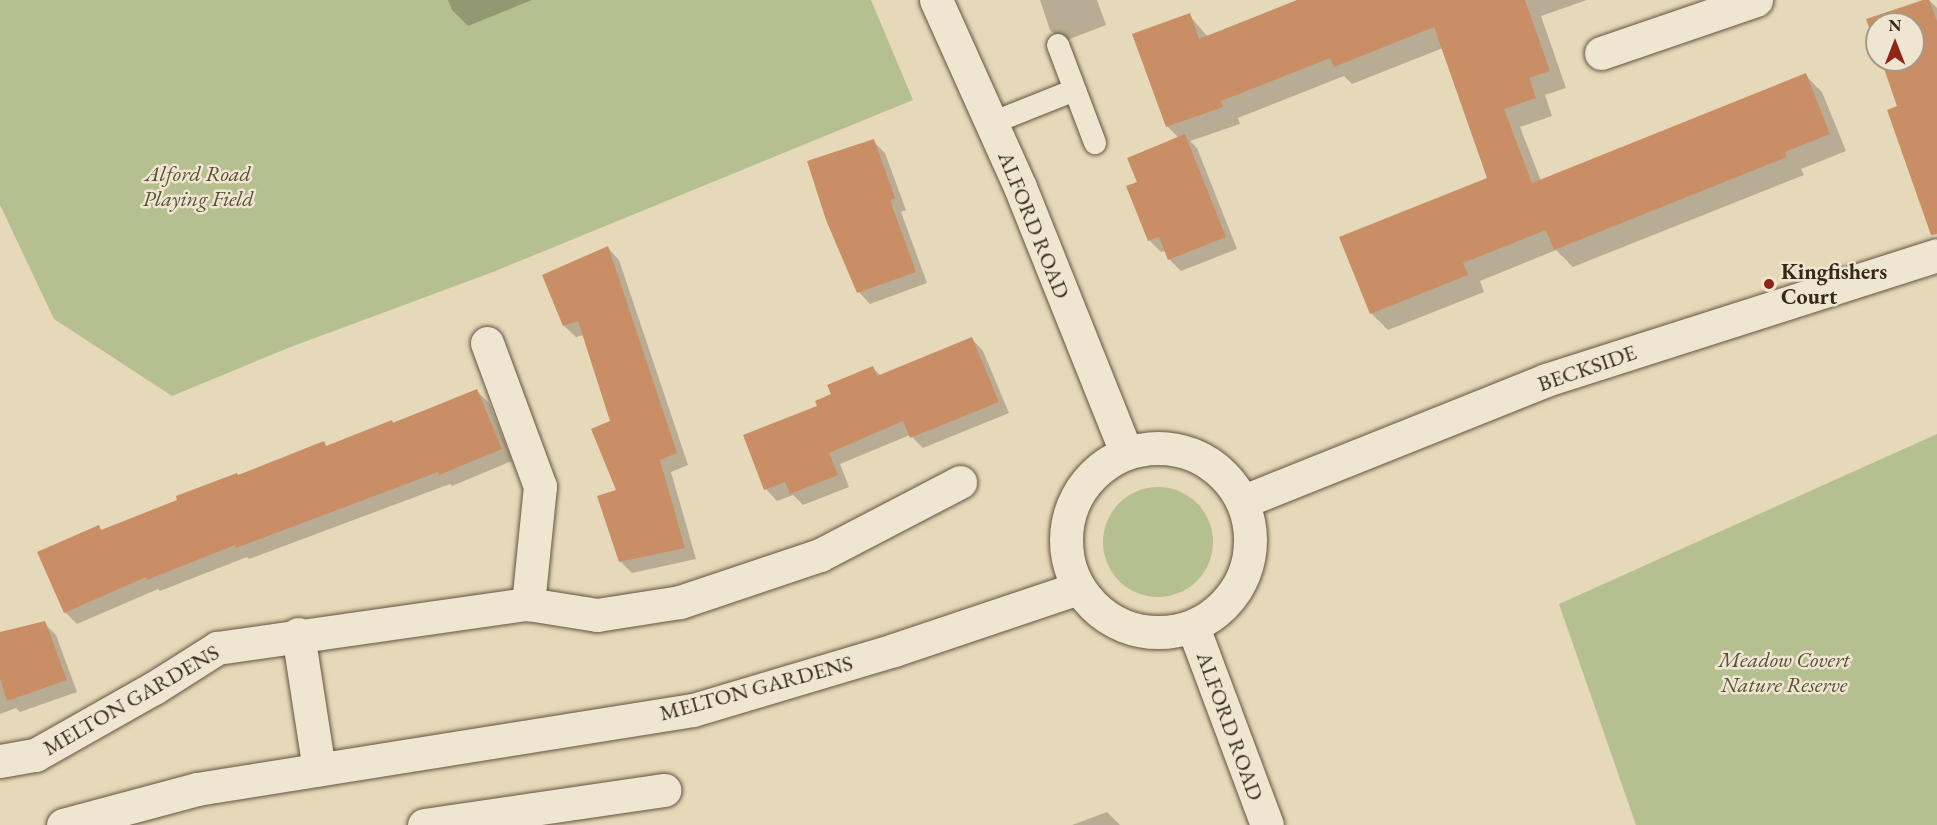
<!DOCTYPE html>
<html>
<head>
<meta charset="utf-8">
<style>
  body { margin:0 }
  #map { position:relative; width:1937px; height:825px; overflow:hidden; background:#e6d9b9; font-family:"EB Garamond",serif }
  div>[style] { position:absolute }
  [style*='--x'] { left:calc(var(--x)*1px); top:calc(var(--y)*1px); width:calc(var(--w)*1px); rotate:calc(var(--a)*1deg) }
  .green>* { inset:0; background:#b6bf8f }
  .round { border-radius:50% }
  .shadow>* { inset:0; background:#0003 }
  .building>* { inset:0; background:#c98e66 }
  .roads { filter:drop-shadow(0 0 2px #64543f) drop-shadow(0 0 2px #64543f) }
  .lane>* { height:22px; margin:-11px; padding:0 11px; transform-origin:11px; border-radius:11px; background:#efe6d2 }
  .street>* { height:33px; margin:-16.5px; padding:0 16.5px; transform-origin:16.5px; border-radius:16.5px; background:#efe6d2 }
  .secondary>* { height:33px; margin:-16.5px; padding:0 16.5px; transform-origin:16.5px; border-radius:16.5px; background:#efe6d2 }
  .secondary>.ring { margin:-16.5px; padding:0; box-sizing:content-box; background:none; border:33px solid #efe6d2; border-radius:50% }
  .dots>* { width:16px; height:16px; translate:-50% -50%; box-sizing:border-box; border:3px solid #efe6d2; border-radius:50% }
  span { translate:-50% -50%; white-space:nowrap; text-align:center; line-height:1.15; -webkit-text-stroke:5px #efe6d2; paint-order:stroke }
  .park-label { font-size:22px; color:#584e34; font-style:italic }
  .street-label { font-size:22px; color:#382816 }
  .poi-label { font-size:22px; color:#382816; font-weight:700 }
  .left { translate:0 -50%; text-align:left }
  .north { position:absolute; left:1865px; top:12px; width:60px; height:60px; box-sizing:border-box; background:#efe6d2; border:2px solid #a69a87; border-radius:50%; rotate:0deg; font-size:16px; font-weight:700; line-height:24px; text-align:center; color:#382816 }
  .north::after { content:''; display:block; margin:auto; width:21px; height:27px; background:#8f2418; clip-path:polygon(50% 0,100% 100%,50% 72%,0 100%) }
</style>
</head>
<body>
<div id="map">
  <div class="green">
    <i style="clip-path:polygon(0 0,871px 0,913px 100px,493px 272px,288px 348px,172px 396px,54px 319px,0 205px)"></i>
    <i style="clip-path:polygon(1937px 434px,1937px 825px,1636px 825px,1559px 604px)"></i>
    <i class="round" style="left:1103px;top:487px;width:110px;height:110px"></i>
  </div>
  <div class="shadow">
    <i style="clip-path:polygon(448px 0,532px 0,468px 26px,452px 10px)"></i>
    <i style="clip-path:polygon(1040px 0,1097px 0,1106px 25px,1062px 42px,1050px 30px)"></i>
    <i style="clip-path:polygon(1302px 0,1587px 0,1541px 16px,1566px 88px,1545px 95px,1552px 116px,1520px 127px,1541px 181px,1805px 75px,1822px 92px,1846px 151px,1801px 169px,1804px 175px,1573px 267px,1556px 250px,1480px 281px,1484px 292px,1388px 330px,1371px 313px,1489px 179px,1443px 48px,1352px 84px,1344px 76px,1238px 118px,1240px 124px,1190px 141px,1197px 148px,1237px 249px,1181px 271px,1169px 259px,1166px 251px,1161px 252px,1150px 241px,1128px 187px,1139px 183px,1179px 138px,1167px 126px,1189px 15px,1208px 37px)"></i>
    <i style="clip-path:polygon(1929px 0,1937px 8px,1937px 226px,1882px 60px,1913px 60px,1913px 24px,1877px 24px,1877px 45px,1868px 20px)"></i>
    <i style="clip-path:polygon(873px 141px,885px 153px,906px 210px,901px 212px,927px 283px,870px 304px,859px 292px)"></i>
    <i style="clip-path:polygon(608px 248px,619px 260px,688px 465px,671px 472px,696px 559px,632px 573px,620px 561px,612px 422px,584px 335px,576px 337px,564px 326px)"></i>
    <i style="clip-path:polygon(972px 339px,983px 351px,1009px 413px,923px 448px,910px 435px,840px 464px,849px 487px,803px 505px,793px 495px,777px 501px,766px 489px,819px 407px,833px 395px,872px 367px,881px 376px)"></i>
    <i style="clip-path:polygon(477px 391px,489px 403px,512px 461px,452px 486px,450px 484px,249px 559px,247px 557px,160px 591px,158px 589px,77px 624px,65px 612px,98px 527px,102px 531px,323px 443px,328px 447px)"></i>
    <i style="clip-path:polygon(44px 623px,56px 635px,77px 692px,20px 712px,16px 708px,0 714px,0 634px)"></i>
    <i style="clip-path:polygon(1107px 812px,1120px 825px,1072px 825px)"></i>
  </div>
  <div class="building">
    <i style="clip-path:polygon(1297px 0,1525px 0,1550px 71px,1529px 78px,1536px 98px,1504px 109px,1532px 183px,1806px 73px,1830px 134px,1785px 152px,1787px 157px,1554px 250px,1546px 230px,1463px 263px,1468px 275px,1370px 314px,1339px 237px,1487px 178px,1434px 27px,1334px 67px,1330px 58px,1221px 101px,1223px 107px,1166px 127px,1132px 34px,1190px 13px,1199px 39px)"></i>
    <i style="clip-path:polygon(1923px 0,1929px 0,1937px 21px,1937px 234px,1931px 235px,1887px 110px,1897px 106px,1881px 60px,1913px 60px,1913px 24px,1877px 24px,1877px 49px,1866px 19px)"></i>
    <i style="clip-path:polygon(1185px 134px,1226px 237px,1168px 260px,1159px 237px,1148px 241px,1126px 186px,1137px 182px,1127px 158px)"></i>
    <i style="clip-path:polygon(874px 139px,895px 198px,890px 200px,916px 272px,857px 293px,826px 220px,807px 161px)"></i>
    <i style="clip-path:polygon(608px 246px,677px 453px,660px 460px,685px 548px,619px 562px,597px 496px,616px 490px,591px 429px,610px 421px,578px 321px,563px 326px,542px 275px)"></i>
    <i style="clip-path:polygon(972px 337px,999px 402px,910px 438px,903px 421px,829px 453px,838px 475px,790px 494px,785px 482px,764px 490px,743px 435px,817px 406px,815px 401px,831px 394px,827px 385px,873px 366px,877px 376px)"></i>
    <i style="clip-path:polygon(477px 389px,502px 449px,439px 475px,438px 472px,236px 548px,235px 545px,147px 580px,146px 577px,64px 613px,37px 552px,99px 525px,101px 530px,177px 500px,176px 496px,237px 473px,238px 475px,324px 441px,326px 446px,392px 420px,393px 423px)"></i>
    <i style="clip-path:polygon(45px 621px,67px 680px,7px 701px,0 679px,0 632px)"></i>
  </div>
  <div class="roads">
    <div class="lane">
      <i style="--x:1058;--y:45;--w:105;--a:69.3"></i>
      <i style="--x:992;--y:123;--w:89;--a:-21.7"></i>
    </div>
    <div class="street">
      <i style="--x:936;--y:0;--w:205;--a:65.8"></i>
      <i style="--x:1020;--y:187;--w:285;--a:68.2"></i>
      <i style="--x:1601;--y:53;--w:164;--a:-18.9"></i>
      <i style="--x:487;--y:343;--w:153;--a:69.7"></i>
      <i style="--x:540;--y:486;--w:119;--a:95.8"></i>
      <i style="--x:1193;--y:627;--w:211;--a:69.5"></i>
      <i style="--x:298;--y:634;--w:137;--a:81.2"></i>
      <i style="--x:0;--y:761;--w:36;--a:-10"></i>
      <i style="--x:35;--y:755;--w:137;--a:-29.4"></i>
      <i style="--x:154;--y:688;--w:75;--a:-32.4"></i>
      <i style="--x:217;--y:648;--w:314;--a:-8.1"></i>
      <i style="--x:528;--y:604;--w:70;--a:9.1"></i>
      <i style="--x:597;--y:615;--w:84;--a:-8.9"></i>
      <i style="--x:680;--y:602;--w:148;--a:-18.6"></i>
      <i style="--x:820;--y:555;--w:158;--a:-27.5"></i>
      <i style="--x:424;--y:825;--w:243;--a:-8.3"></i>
    </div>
    <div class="secondary">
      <i class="ring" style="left:1066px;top:448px;width:151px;height:151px"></i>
      <i style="--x:1244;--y:501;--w:325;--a:-21.8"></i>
      <i style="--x:1546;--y:380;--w:410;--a:-17.7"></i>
      <i style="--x:63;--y:825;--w:139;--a:-15"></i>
      <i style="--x:197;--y:789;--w:502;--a:-9.05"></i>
      <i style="--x:693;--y:710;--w:210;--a:-16.6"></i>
      <i style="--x:894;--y:650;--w:194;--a:-18.6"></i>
    </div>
  </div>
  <div class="dots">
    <i style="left:1769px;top:284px;background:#8f2418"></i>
  </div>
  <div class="park-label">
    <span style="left:198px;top:186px">Alford Road<br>Playing Field</span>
    <span style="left:1784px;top:672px">Meadow Covert<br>Nature Reserve</span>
  </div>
  <div class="street-label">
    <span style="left:1034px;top:225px;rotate:68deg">ALFORD ROAD</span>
    <span style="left:1587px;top:368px;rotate:-19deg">BECKSIDE</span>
    <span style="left:756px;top:688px;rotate:-15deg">MELTON GARDENS</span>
    <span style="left:131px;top:700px;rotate:-30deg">MELTON GARDENS</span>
    <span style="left:1230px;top:726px;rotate:70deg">ALFORD ROAD</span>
  </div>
  <div class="poi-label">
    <span class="left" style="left:1781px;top:284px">Kingfishers<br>Court</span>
  </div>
  <div class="north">N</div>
</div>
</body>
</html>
